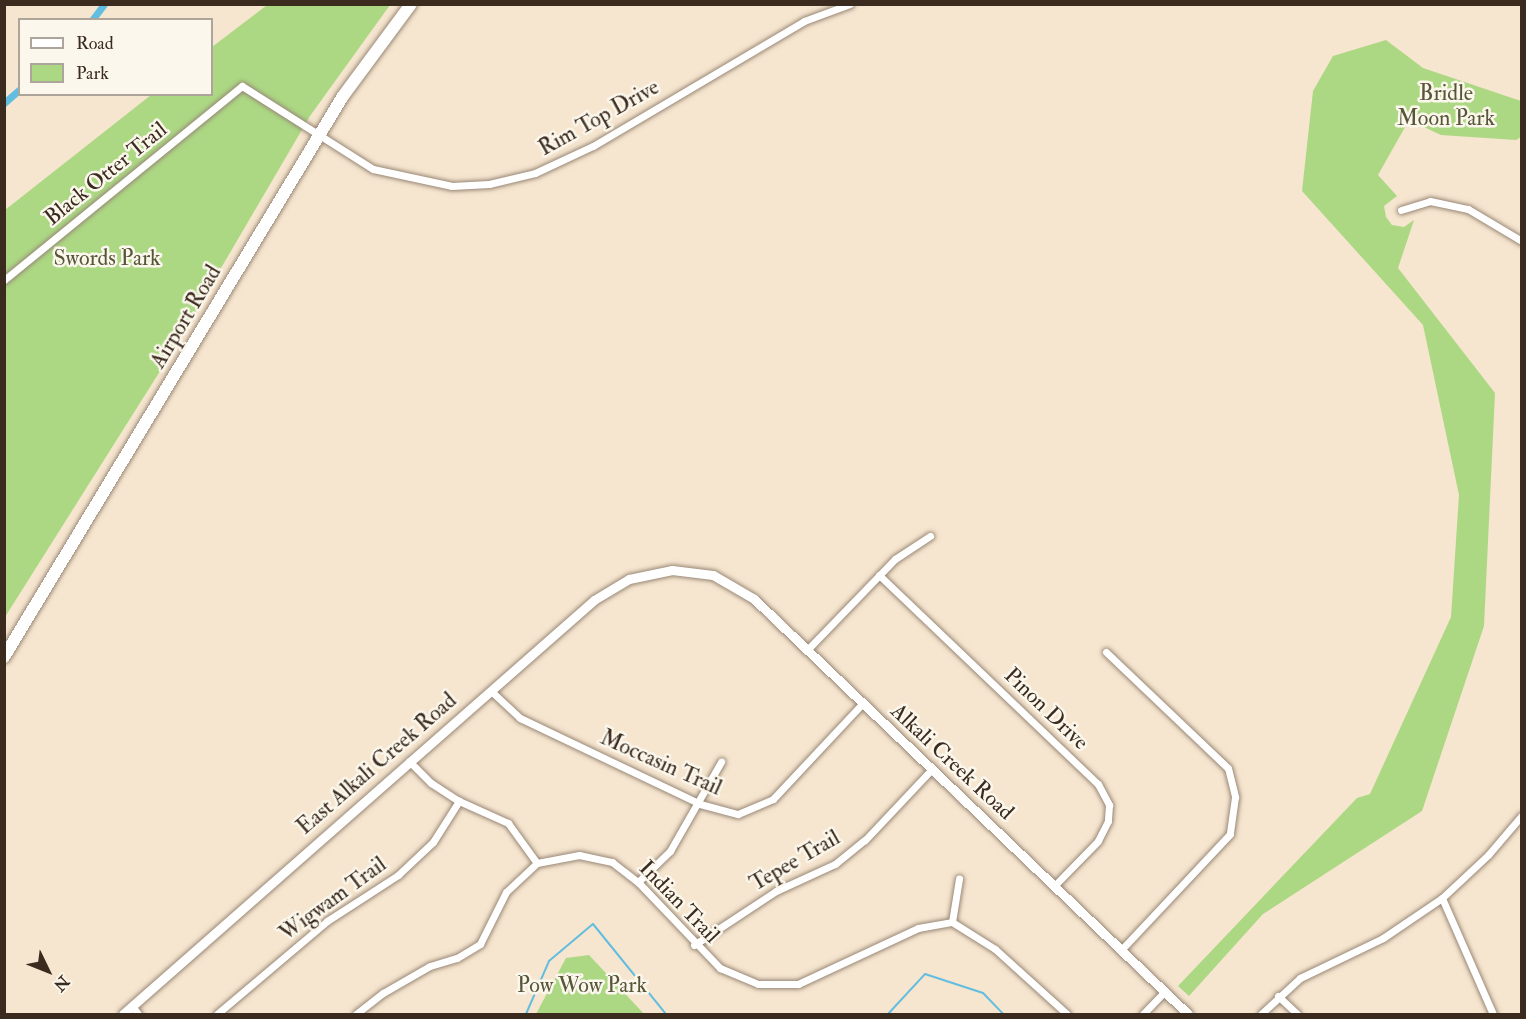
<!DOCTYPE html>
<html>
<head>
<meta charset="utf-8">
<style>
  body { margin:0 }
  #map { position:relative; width:1526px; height:1019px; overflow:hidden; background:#f6e5cf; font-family:"IM FELL Double Pica",serif }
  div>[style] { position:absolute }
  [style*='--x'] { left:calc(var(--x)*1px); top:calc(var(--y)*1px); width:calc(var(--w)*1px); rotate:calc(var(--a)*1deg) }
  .green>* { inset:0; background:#acd884 }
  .stream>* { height:2px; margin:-1px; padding:0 1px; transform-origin:1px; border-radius:1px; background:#62bee0 }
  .canal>* { height:7px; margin:-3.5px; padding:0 3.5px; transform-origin:3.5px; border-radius:3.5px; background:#62bee0 }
  .roads { filter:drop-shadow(0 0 2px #988876) drop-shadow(0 0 2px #988876) }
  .street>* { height:7px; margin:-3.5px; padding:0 3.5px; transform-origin:3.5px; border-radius:3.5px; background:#fff }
  .secondary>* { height:9px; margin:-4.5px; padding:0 4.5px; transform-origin:4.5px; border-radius:4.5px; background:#fff }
  .highway>* { height:12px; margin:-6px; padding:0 6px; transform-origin:6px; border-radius:6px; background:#fff }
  span { translate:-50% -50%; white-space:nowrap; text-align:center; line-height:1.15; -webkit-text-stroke:5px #fbf7ec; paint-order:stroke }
  .park-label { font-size:22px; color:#575638 }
  .street-label { font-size:22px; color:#3b2a1e }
  .frame { position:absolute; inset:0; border:6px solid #3b2a1e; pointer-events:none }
  .legend { position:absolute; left:18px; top:18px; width:195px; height:78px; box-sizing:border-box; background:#fbf7ec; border:2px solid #aea59a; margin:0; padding:8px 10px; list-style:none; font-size:18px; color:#3b2a1e }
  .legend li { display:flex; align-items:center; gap:12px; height:30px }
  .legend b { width:30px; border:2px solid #aea59a }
  .north { position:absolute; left:18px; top:941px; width:60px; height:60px; -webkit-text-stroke:4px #fbf7ec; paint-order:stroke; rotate:133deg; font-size:16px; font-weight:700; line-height:24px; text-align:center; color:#3b2a1e }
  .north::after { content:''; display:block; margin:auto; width:21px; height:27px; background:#3b2a1e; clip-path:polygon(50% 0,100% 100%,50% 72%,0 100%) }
</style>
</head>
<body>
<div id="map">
  <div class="green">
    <i style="clip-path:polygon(267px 5px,390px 5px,310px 116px,169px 357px,5px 617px,5px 210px,151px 95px,212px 94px,212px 47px)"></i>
    <i style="clip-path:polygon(1386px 40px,1423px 68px,1521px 101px,1521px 137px,1516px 140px,1441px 135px,1409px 120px,1378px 175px,1397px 196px,1384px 206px,1386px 217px,1392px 225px,1404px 227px,1414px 220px,1398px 268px,1495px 393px,1484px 626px,1422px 811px,1263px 914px,1189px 996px,1178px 986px,1357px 798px,1370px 794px,1451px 617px,1459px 495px,1423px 325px,1302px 191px,1313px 91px,1333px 56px)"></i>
    <i style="clip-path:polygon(589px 955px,644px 1014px,536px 1014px,566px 958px)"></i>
  </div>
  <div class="stream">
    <i style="--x:526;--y:1014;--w:58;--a:-66.5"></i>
    <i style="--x:549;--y:961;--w:57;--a:-40.1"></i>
    <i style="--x:593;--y:924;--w:116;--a:51"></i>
    <i style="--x:888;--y:1014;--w:54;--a:-47.2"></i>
    <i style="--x:925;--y:974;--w:61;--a:18.1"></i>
    <i style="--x:983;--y:993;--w:29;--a:46"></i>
  </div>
  <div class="canal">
    <i style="--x:92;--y:20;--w:20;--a:-53"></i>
    <i style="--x:4;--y:103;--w:21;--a:-41"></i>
  </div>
  <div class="roads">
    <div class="street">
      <i style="--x:1401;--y:210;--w:30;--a:-17"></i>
      <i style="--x:1430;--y:201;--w:39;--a:12"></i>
      <i style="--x:1468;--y:209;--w:63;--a:30.7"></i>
      <i style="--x:4;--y:280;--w:307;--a:-39.2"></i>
      <i style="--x:242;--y:86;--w:155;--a:32.4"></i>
      <i style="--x:373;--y:169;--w:81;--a:12.1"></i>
      <i style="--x:452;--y:186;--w:37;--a:-3"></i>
      <i style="--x:489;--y:184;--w:47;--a:-13.4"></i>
      <i style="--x:535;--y:173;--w:64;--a:-25"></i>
      <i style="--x:593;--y:146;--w:245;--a:-30.6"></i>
      <i style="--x:804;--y:21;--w:49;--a:-20.3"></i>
      <i style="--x:879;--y:575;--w:303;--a:43.7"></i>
      <i style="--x:1098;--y:784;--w:24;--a:62"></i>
      <i style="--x:1109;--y:805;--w:16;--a:94"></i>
      <i style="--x:1108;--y:821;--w:22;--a:117"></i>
      <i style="--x:1098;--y:841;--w:62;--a:134.3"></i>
      <i style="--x:808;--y:649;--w:125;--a:-46"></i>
      <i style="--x:895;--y:559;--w:42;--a:-33.3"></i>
      <i style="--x:1106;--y:652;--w:168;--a:43.6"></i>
      <i style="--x:1228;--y:768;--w:30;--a:76"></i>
      <i style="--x:1235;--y:797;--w:37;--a:98"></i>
      <i style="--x:1230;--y:834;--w:159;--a:133.2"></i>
      <i style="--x:491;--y:691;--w:40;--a:43"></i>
      <i style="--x:520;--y:718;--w:199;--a:25.5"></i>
      <i style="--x:700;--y:804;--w:39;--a:15"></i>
      <i style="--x:738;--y:814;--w:38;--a:-23"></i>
      <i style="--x:773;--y:799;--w:130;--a:-46.9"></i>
      <i style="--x:409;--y:761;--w:31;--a:45"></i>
      <i style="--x:431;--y:783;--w:33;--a:33"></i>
      <i style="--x:459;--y:801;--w:54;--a:24.2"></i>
      <i style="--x:508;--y:823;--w:49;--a:54.1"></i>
      <i style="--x:638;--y:882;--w:45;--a:-44.1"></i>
      <i style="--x:670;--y:851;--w:103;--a:-60.2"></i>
      <i style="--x:1442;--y:898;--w:127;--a:66.3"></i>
      <i style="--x:952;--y:922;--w:44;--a:-80.8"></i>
      <i style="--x:694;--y:945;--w:98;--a:-33.4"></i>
      <i style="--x:776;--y:891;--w:65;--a:-24.6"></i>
      <i style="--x:835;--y:864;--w:38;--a:-39"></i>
      <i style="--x:865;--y:840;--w:95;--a:-46.7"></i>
      <i style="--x:1278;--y:996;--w:26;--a:43"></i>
      <i style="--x:133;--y:1007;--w:9;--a:54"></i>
      <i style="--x:217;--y:1014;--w:144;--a:-40.2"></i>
      <i style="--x:327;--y:921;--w:85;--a:-32.9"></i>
      <i style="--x:398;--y:875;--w:48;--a:-43.3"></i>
      <i style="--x:433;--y:842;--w:49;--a:-57.6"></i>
      <i style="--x:356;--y:1014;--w:34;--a:-38"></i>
      <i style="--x:383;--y:993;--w:54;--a:-29.9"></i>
      <i style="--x:430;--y:966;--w:28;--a:-17"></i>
      <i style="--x:457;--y:958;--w:27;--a:-31"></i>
      <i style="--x:480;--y:944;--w:58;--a:-63.4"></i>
      <i style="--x:506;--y:892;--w:42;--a:-43.1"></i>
      <i style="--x:537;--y:863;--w:43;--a:-10.8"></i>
      <i style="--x:579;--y:855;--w:34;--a:12"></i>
      <i style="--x:612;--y:862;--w:33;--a:38"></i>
      <i style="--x:638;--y:882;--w:119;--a:46.4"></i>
      <i style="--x:720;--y:968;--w:41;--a:22.8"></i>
      <i style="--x:758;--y:984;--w:40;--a:0"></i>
      <i style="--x:798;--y:984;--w:132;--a:-25"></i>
      <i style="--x:918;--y:928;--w:35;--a:-10"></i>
      <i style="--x:952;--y:922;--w:51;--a:32.1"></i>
      <i style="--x:995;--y:949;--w:97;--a:42.1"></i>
      <i style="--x:1143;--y:1014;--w:30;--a:-46"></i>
      <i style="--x:1261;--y:1014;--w:53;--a:-42.7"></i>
      <i style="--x:1300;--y:978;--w:92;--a:-25.7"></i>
      <i style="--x:1383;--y:938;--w:71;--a:-34.1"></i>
      <i style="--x:1442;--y:898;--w:63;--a:-43.1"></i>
      <i style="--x:1488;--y:855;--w:52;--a:-49.6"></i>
    </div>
    <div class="secondary">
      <i style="--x:123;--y:1014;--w:627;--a:-41.31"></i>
      <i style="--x:594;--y:600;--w:41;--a:-31"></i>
      <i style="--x:629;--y:579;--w:44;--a:-11.8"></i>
      <i style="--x:672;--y:570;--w:41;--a:7"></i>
      <i style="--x:713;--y:575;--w:48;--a:30.3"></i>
      <i style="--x:754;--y:599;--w:600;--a:43.72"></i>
    </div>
    <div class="highway">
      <i style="--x:4;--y:657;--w:655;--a:-58.86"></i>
      <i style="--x:343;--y:96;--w:114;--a:-53.5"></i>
    </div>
  </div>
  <div class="park-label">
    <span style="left:1446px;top:106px">Bridle<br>Moon Park</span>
    <span style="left:107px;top:259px">Swords Park</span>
    <span style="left:582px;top:986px">Pow Wow Park</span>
  </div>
  <div class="street-label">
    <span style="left:599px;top:118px;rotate:-29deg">Rim Top Drive</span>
    <span style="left:106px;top:174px;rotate:-39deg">Black Otter Trail</span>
    <span style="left:186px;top:317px;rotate:-59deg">Airport Road</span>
    <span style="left:1046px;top:709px;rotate:44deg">Pinon Drive</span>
    <span style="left:952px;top:762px;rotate:43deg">Alkali Creek Road</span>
    <span style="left:661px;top:763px;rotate:24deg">Moccasin Trail</span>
    <span style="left:377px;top:764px;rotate:-41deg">East Alkali Creek Road</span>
    <span style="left:795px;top:861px;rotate:-30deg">Tepee Trail</span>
    <span style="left:333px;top:899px;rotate:-36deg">Wigwam Trail</span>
    <span style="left:679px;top:902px;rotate:46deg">Indian Trail</span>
  </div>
  <div class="frame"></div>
  <ul class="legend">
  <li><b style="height:8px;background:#fff"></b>Road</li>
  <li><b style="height:16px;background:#acd884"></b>Park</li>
  </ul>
  <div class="north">N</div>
</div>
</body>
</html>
